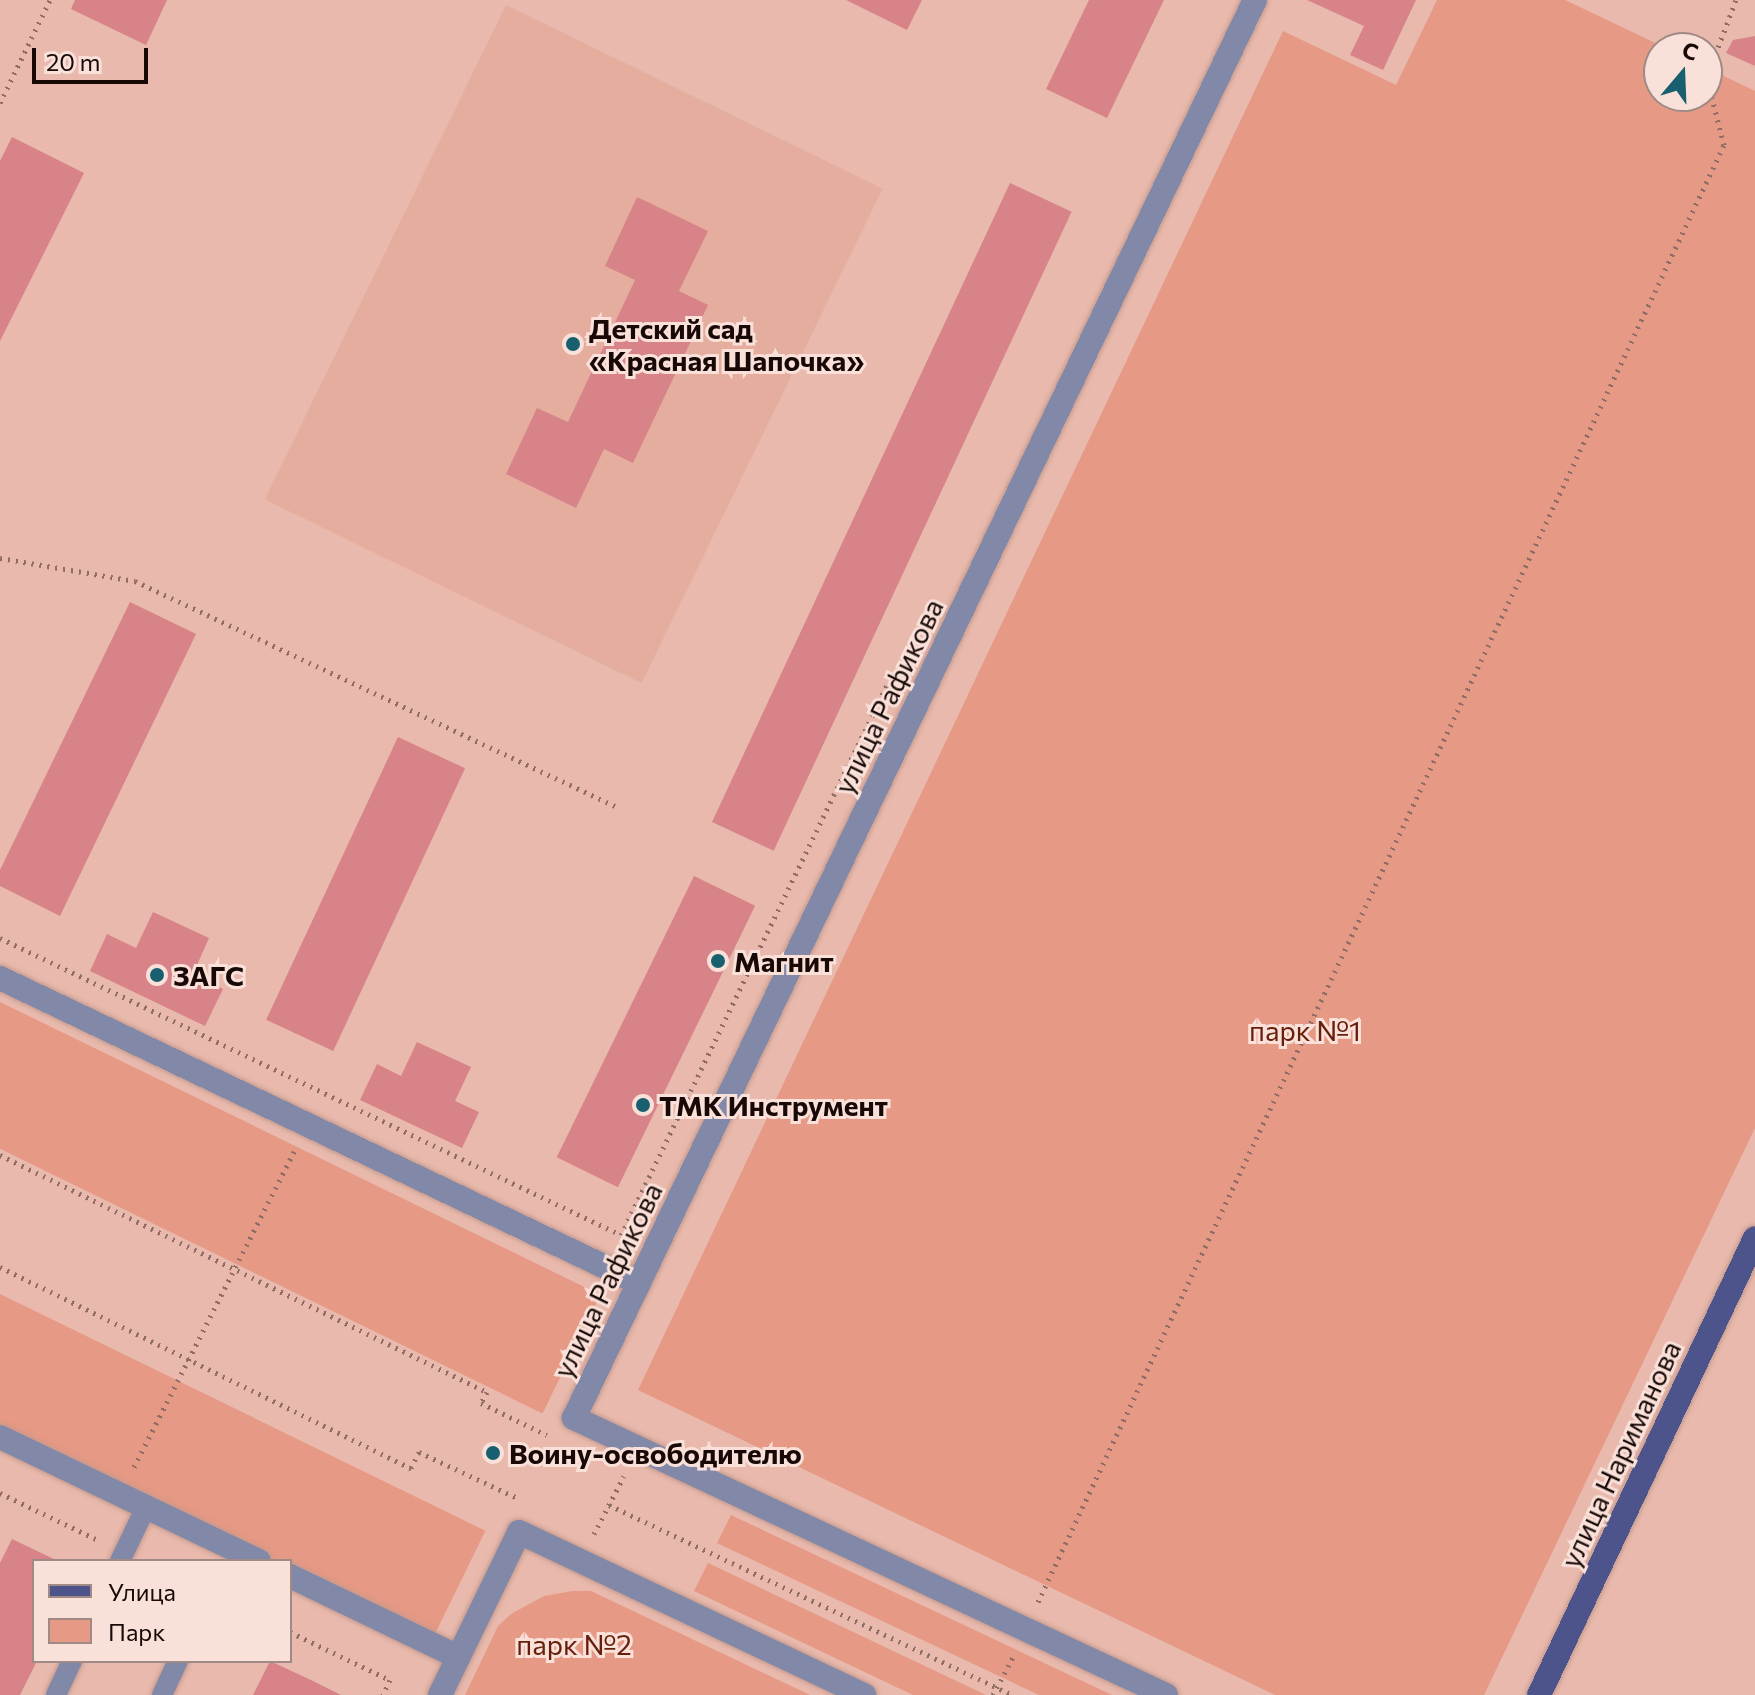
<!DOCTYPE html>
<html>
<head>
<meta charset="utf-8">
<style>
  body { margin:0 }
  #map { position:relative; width:1755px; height:1695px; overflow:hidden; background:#e8b9ac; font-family:Commissioner,sans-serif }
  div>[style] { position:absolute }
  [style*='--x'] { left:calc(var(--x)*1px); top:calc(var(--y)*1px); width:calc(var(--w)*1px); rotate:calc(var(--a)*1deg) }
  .built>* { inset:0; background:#e4ad9e; transform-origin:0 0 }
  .green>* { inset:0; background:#e69984; transform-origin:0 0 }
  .building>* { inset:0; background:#d78388; transform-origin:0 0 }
  .path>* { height:5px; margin-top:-2.5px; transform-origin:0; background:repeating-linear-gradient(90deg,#8f6d65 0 2px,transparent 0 8px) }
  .roads { filter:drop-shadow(0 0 2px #c3998e) drop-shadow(0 0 2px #c3998e) }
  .lane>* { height:20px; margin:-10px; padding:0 10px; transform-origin:10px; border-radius:10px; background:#8288a7 }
  .street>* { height:24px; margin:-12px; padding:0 12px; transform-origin:12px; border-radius:12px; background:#8288a7 }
  .primary>* { height:24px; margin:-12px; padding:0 12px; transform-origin:12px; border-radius:12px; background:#4c548b }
  .dots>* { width:22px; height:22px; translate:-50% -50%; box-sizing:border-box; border:4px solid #f9e0d9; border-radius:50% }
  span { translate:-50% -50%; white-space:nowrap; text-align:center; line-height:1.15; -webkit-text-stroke:6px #f9e0d9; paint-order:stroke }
  .poi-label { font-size:28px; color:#180906; font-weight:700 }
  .left { translate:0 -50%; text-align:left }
  .street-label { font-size:28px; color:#180906 }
  .park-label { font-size:28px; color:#671f0b }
  .legend { position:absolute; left:32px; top:1559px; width:260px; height:104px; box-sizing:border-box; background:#f9e0d9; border:2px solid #9f8a85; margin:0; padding:10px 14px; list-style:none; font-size:24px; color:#180906 }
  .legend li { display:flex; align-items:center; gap:16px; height:40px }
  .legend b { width:40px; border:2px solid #9f8a85 }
  .north { position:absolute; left:1643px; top:32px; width:80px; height:80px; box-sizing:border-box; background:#f9e0d9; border:2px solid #9f8a85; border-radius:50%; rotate:19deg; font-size:22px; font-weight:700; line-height:32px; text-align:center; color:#180906 }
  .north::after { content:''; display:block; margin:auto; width:28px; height:36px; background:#186070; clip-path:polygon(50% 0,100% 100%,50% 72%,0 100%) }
  .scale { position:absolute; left:32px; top:48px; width:116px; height:36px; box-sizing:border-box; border:4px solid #180906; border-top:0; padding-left:10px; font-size:24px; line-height:28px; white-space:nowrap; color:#180906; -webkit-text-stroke:6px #f9e0d9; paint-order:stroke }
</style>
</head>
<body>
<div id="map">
  <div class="built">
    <i style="left:506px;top:5px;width:419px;height:550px;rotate:26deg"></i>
  </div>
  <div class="green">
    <i style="clip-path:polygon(1437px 0,1565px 0,1666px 48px,1659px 48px,1659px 96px,1707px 96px,1707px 68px,1755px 91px,1755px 1128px,1484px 1695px,1275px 1695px,638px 1390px,1283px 31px,1396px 85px)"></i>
    <i style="left:0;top:1002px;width:668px;height:132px;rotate:26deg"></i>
    <i style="left:0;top:1294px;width:540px;height:119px;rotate:26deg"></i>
    <i style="clip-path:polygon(731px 1515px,1112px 1695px,1039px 1695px,717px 1543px)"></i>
    <i style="clip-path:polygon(708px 1563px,986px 1695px,913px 1695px,694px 1591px)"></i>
    <i style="clip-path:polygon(573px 1591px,591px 1591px,810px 1695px,465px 1695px,498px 1626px,511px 1614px,544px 1596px)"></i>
  </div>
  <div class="building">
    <i style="clip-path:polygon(75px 0,167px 0,146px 45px,71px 9px)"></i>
    <i style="clip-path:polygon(846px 0,922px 0,907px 30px)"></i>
    <i style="clip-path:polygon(1089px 0,1164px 0,1107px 118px,1046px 89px)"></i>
    <i style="clip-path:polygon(1307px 0,1416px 0,1383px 70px,1350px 55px,1364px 26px)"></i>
    <i style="clip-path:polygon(1755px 36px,1755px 66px,1726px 53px,1733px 40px)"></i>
    <i style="clip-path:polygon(12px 137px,84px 173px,0 341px,0 161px)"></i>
    <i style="left:1010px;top:183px;width:68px;height:705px;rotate:25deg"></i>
    <i style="clip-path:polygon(637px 197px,708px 231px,679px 291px,708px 305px,633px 463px,604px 449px,576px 508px,506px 474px,537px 408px,568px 422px,635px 280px,605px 266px)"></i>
    <i style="clip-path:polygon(130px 602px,196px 634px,60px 916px,0 886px,0 870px)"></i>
    <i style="left:398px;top:737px;width:74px;height:312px;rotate:25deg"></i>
    <i style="left:694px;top:876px;width:68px;height:313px;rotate:26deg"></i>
    <i style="clip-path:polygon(153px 912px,209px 938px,193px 974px,223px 989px,205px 1026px,90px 971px,107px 934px,136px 948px)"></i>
    <i style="clip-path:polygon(417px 1042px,471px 1067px,455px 1101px,479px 1112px,462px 1148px,360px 1100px,377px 1064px,401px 1076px)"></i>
    <i style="clip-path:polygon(12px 1539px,58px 1561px,34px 1561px,37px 1661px,20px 1695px,0 1695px,0 1563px)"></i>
    <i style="clip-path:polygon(270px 1661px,311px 1680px,341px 1695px,253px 1695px)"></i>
  </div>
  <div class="path">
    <i style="--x:1707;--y:77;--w:82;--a:-69.4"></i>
    <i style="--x:0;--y:103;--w:114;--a:-64.1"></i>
    <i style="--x:0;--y:558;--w:137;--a:9.7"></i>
    <i style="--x:135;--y:581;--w:532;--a:25.12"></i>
    <i style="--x:0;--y:938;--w:688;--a:25.56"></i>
    <i style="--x:621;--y:1235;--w:611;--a:-64.19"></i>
    <i style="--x:0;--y:1155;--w:542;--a:25.95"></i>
    <i style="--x:487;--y:1392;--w:13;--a:119"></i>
    <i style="--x:481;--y:1403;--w:73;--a:25.9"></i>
    <i style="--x:0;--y:1267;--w:458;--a:26.1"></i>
    <i style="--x:411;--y:1468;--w:18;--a:-63"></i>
    <i style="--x:419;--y:1452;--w:111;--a:25"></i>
    <i style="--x:134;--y:1467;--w:354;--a:-63.1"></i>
    <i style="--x:0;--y:1493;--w:111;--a:25.6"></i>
    <i style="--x:609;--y:1505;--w:446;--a:25.2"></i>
    <i style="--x:594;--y:1534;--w:65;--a:-62.7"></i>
    <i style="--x:1038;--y:1602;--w:1610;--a:-64.79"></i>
    <i style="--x:1724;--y:145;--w:68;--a:-104.4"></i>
    <i style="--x:290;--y:1632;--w:111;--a:25.6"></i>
    <i style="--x:390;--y:1680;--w:17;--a:115"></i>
    <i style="--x:993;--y:1695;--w:45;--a:-62.3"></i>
  </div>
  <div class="roads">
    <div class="lane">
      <i style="--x:120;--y:1561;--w:60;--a:-64.3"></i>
      <i style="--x:56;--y:1695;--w:38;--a:-65"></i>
      <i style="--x:162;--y:1695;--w:38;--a:-65"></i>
    </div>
    <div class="street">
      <i style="--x:0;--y:978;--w:708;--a:25.52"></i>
      <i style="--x:0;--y:1437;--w:287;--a:25.6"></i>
      <i style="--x:290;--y:1576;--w:187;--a:25.7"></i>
      <i style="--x:440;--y:1695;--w:181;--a:-64.1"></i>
      <i style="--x:519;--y:1532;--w:382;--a:25.3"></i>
      <i style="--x:1166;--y:1695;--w:654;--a:-154.92"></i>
      <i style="--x:574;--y:1418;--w:1573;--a:-64.35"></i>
    </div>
    <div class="primary">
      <i style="--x:1539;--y:1695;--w:505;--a:-64.7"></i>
    </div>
  </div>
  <div class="dots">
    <i style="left:573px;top:344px;background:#186070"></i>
    <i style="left:718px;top:961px;background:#186070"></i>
    <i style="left:157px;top:975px;background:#186070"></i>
    <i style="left:643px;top:1105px;background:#186070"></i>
    <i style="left:493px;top:1453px;background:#186070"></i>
  </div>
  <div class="poi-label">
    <span class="left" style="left:589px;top:344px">Детский сад<br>«Красная Шапочка»</span>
    <span class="left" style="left:734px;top:961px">Магнит</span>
    <span class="left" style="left:173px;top:975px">ЗАГС</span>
    <span class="left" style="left:659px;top:1105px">ТМК Инструмент</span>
    <span class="left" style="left:509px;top:1453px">Воину-освободителю</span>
  </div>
  <div class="street-label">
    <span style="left:888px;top:696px;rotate:-64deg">улица Рафикова</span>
    <span style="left:607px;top:1280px;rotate:-64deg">улица Рафикова</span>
    <span style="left:1620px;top:1454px;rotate:-65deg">улица Нариманова</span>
  </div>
  <div class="park-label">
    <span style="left:1305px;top:1030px">парк №1</span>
    <span style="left:574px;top:1644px">парк №2</span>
  </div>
  <ul class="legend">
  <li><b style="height:10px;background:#4c548b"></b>Улица</li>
  <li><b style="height:22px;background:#e69984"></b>Парк</li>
  </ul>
  <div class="north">С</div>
  <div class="scale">20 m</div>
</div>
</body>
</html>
